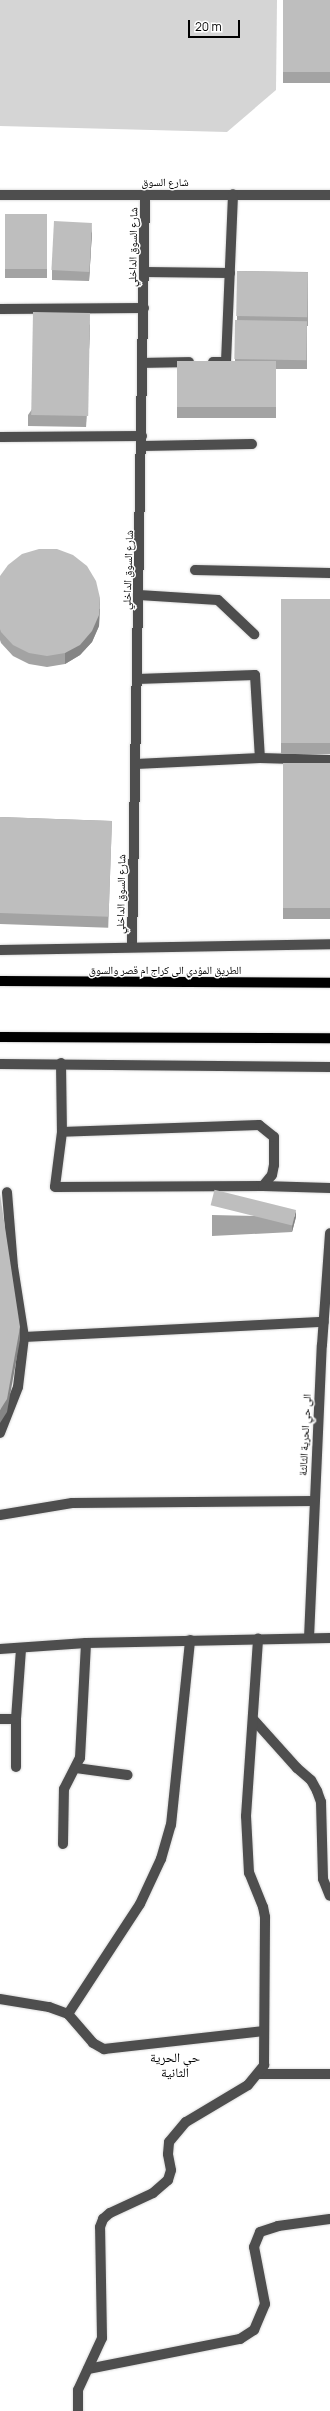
<!DOCTYPE html>
<html>
<head>
<meta charset="utf-8">
<style>
  body { margin:0 }
  #map { position:relative; width:330px; height:2411px; overflow:hidden; background:#fff; font-family:Manrope,"Noto Naskh Arabic",sans-serif }
  div>[style] { position:absolute }
  [style*='--x'] { left:calc(var(--x)*1px); top:calc(var(--y)*1px); width:calc(var(--w)*1px); rotate:calc(var(--a)*1deg) }
  .green>* { inset:0; background:#d5d5d5 }
  .roads { filter:drop-shadow(0 0 1px #dbdbdb) drop-shadow(0 0 1px #dbdbdb) }
  .minor>* { height:10px; margin:-5px; padding:0 5px; transform-origin:5px; border-radius:5px; background:#4e4e4e }
  .major>* { height:10px; margin:-5px; padding:0 5px; transform-origin:5px; border-radius:5px; background:#000 }
  .wall>* { inset:0; background:#a3a3a3; transform-origin:0 0 }
  .shaded-wall>* { inset:0; background:#858585 }
  .building>* { inset:0; background:#bebebe; transform-origin:0 0 }
  span { translate:-50% -50%; white-space:nowrap; text-align:center; line-height:1.15; -webkit-text-stroke:3px #fff; paint-order:stroke }
  .street-label { font-size:11px; color:#000 }
  .quarter-label { font-size:13px; color:#000 }
  .scale { position:absolute; left:188px; top:20px; width:52px; height:18px; box-sizing:border-box; border:2px solid #000; border-top:0; padding-left:5px; font-size:12px; line-height:14px; white-space:nowrap; color:#000; -webkit-text-stroke:3px #fff; paint-order:stroke }
</style>
</head>
<body>
<div id="map">
  <div class="green">
    <i style="clip-path:polygon(0 0,277px 0,276px 90px,227px 132px,0 126px)"></i>
  </div>
  <div class="roads">
    <div class="minor">
      <i style="--x:0;--y:195;--w:330;--a:0"></i>
      <i style="--x:144;--y:272;--w:86;--a:0.7"></i>
      <i style="--x:0;--y:309;--w:144;--a:-0.4"></i>
      <i style="--x:213;--y:362;--w:13;--a:0"></i>
      <i style="--x:226;--y:362;--w:168;--a:-87.6"></i>
      <i style="--x:143;--y:363;--w:46;--a:-1.2"></i>
      <i style="--x:0;--y:437;--w:142;--a:-0.4"></i>
      <i style="--x:142;--y:446;--w:110;--a:-1"></i>
      <i style="--x:195;--y:570;--w:135;--a:1.3"></i>
      <i style="--x:139;--y:595;--w:79;--a:3.6"></i>
      <i style="--x:218;--y:600;--w:50;--a:43.4"></i>
      <i style="--x:137;--y:679;--w:118;--a:-1.9"></i>
      <i style="--x:255;--y:675;--w:83;--a:86.6"></i>
      <i style="--x:136;--y:764;--w:124;--a:-2.8"></i>
      <i style="--x:260;--y:758;--w:70;--a:1.6"></i>
      <i style="--x:132;--y:947;--w:753;--a:-89.01"></i>
      <i style="--x:0;--y:950;--w:330;--a:-1"></i>
      <i style="--x:61;--y:1063;--w:69;--a:89.2"></i>
      <i style="--x:62;--y:1132;--w:55;--a:97.3"></i>
      <i style="--x:55;--y:1187;--w:208;--a:-0.3"></i>
      <i style="--x:263;--y:1186;--w:14;--a:-51"></i>
      <i style="--x:272;--y:1175;--w:10;--a:-79"></i>
      <i style="--x:274;--y:1165;--w:28;--a:-90"></i>
      <i style="--x:274;--y:1137;--w:19;--a:-141"></i>
      <i style="--x:259;--y:1125;--w:197;--a:178"></i>
      <i style="--x:0;--y:1064;--w:330;--a:0.5"></i>
      <i style="--x:263;--y:1186;--w:67;--a:1.7"></i>
      <i style="--x:24;--y:1337;--w:300;--a:-2.9"></i>
      <i style="--x:0;--y:1433;--w:49;--a:-68.6"></i>
      <i style="--x:18;--y:1387;--w:50;--a:-83.2"></i>
      <i style="--x:24;--y:1337;--w:71;--a:-98.9"></i>
      <i style="--x:13;--y:1267;--w:75;--a:-94.6"></i>
      <i style="--x:0;--y:1515;--w:73;--a:-9.5"></i>
      <i style="--x:72;--y:1503;--w:242;--a:-0.5"></i>
      <i style="--x:309;--y:1638;--w:293;--a:-87.5"></i>
      <i style="--x:322;--y:1345;--w:112;--a:-85.9"></i>
      <i style="--x:0;--y:1649;--w:86;--a:-4"></i>
      <i style="--x:86;--y:1643;--w:244;--a:-1.2"></i>
      <i style="--x:0;--y:1719;--w:16;--a:0"></i>
      <i style="--x:253;--y:1719;--w:66;--a:48.1"></i>
      <i style="--x:297;--y:1768;--w:18;--a:41"></i>
      <i style="--x:311;--y:1780;--w:13;--a:61"></i>
      <i style="--x:317;--y:1791;--w:12;--a:70"></i>
      <i style="--x:321;--y:1802;--w:77;--a:88.5"></i>
      <i style="--x:323;--y:1879;--w:18;--a:68"></i>
      <i style="--x:16;--y:1767;--w:48;--a:-90"></i>
      <i style="--x:16;--y:1719;--w:70;--a:-85.9"></i>
      <i style="--x:76;--y:1768;--w:52;--a:7.7"></i>
      <i style="--x:63;--y:1844;--w:55;--a:-89"></i>
      <i style="--x:64;--y:1789;--w:35;--a:-63"></i>
      <i style="--x:80;--y:1758;--w:115;--a:-87"></i>
      <i style="--x:0;--y:1999;--w:50;--a:9.3"></i>
      <i style="--x:49;--y:2007;--w:20;--a:20"></i>
      <i style="--x:68;--y:2014;--w:38;--a:49"></i>
      <i style="--x:93;--y:2043;--w:13;--a:29"></i>
      <i style="--x:104;--y:2049;--w:161;--a:-6.4"></i>
      <i style="--x:68;--y:2014;--w:131;--a:-56.8"></i>
      <i style="--x:140;--y:1904;--w:50;--a:-65"></i>
      <i style="--x:161;--y:1859;--w:35;--a:-74"></i>
      <i style="--x:171;--y:1825;--w:186;--a:-84.1"></i>
      <i style="--x:259;--y:2074;--w:71;--a:0"></i>
      <i style="--x:88;--y:2369;--w:155;--a:-11.2"></i>
      <i style="--x:240;--y:2339;--w:17;--a:-33"></i>
      <i style="--x:254;--y:2330;--w:28;--a:-67"></i>
      <i style="--x:265;--y:2304;--w:58;--a:-100.9"></i>
      <i style="--x:254;--y:2247;--w:16;--a:-68"></i>
      <i style="--x:260;--y:2232;--w:19;--a:-18"></i>
      <i style="--x:278;--y:2226;--w:52;--a:-7.7"></i>
      <i style="--x:78;--y:2411;--w:21;--a:-90"></i>
      <i style="--x:78;--y:2390;--w:57;--a:-65.2"></i>
      <i style="--x:102;--y:2338;--w:111;--a:-91"></i>
      <i style="--x:100;--y:2227;--w:9;--a:-69"></i>
      <i style="--x:103;--y:2219;--w:9;--a:-41"></i>
      <i style="--x:110;--y:2213;--w:47;--a:-24.9"></i>
      <i style="--x:153;--y:2193;--w:20;--a:-41"></i>
      <i style="--x:168;--y:2180;--w:10;--a:-73"></i>
      <i style="--x:171;--y:2170;--w:16;--a:-101"></i>
      <i style="--x:168;--y:2154;--w:12;--a:-85"></i>
      <i style="--x:169;--y:2142;--w:26;--a:-50"></i>
      <i style="--x:186;--y:2122;--w:72;--a:-30.8"></i>
      <i style="--x:248;--y:2085;--w:26;--a:-51"></i>
      <i style="--x:264;--y:2065;--w:148;--a:-89.6"></i>
      <i style="--x:265;--y:1917;--w:10;--a:-101"></i>
      <i style="--x:263;--y:1907;--w:37;--a:-112"></i>
      <i style="--x:249;--y:1873;--w:57;--a:-93"></i>
      <i style="--x:246;--y:1816;--w:178;--a:-86.1"></i>
    </div>
    <div class="major">
      <i style="--x:0;--y:981;--w:330;--a:0.3"></i>
      <i style="--x:0;--y:1037;--w:330;--a:0.2"></i>
    </div>
  </div>
  <div class="wall">
    <i style="left:283px;top:0;width:47px;height:83px"></i>
    <i style="left:5px;top:214px;width:42px;height:64px"></i>
    <i style="clip-path:polygon(92px 232px,89px 281px,52px 280px,52px 270px)"></i>
    <i style="clip-path:polygon(237px 271px,308px 272px,308px 326px,307px 326px,307px 369px,276px 369px,276px 418px,177px 418px,177px 362px,235px 361px,235px 320px,237px 320px)"></i>
    <i style="clip-path:polygon(90px 324px,86px 427px,28px 426px,28px 415px)"></i>
    <i style="clip-path:polygon(0 576px,100px 609px,99px 626px,92px 642px,80px 655px,65px 664px,47px 667px,29px 664px,13px 656px,1px 643px,0 640px)"></i>
    <i style="left:281px;top:599px;width:49px;height:155px"></i>
    <i style="left:330px;top:763px;width:156px;height:47px;rotate:90deg"></i>
    <i style="left:0;top:817px;width:112px;height:107px;rotate:2deg"></i>
    <i style="clip-path:polygon(212px 1215px,296px 1217px,292px 1232px,212px 1236px)"></i>
  </div>
  <div class="shaded-wall">
    <i style="clip-path:polygon(92px 223px,92px 232px,89px 281px,89px 272px)"></i>
    <i style="clip-path:polygon(90px 313px,90px 324px,86px 427px,86px 416px)"></i>
    <i style="clip-path:polygon(100px 598px,99px 626px,92px 642px,80px 655px,65px 664px,65px 653px)"></i>
    <i style="clip-path:polygon(296px 1210px,296px 1217px,292px 1232px,292px 1226px)"></i>
    <i style="clip-path:polygon(20px 1327px,20px 1340px,7px 1412px,0 1423px,0 1410px)"></i>
  </div>
  <div class="building">
    <i style="left:283px;top:0;width:47px;height:72px"></i>
    <i style="left:5px;top:214px;width:42px;height:55px"></i>
    <i style="left:54px;top:221px;width:38px;height:49px;rotate:3deg"></i>
    <i style="left:237px;top:271px;width:71px;height:45px;rotate:1deg"></i>
    <i style="left:33px;top:312px;width:57px;height:103px;rotate:1deg"></i>
    <i style="left:235px;top:320px;width:72px;height:39px;rotate:1deg"></i>
    <i style="left:276px;top:361px;width:46px;height:99px;rotate:90deg"></i>
    <i style="clip-path:polygon(39px 549px,57px 549px,73px 555px,87px 566px,96px 581px,100px 598px,99px 615px,92px 631px,80px 645px,65px 653px,47px 656px,29px 653px,13px 645px,1px 632px,0 629px,0 576px,8px 565px,22px 554px)"></i>
    <i style="left:281px;top:599px;width:49px;height:144px"></i>
    <i style="left:330px;top:763px;width:145px;height:47px;rotate:90deg"></i>
    <i style="left:0;top:817px;width:112px;height:96px;rotate:2deg"></i>
    <i style="clip-path:polygon(0 1194px,20px 1327px,7px 1399px,0 1410px)"></i>
    <i style="left:296px;top:1210px;width:16px;height:84px;rotate:104deg"></i>
  </div>
  <div class="street-label">
    <span style="left:165px;top:182px">شارع السوق</span>
    <span style="left:133px;top:247px;rotate:-89deg">شارع السوق الداخلي</span>
    <span style="left:128px;top:570px;rotate:-88deg">شارع السوق الداخلي</span>
    <span style="left:121px;top:894px;rotate:-89deg">شارع السوق الداخلي</span>
    <span style="left:165px;top:970px">الطريق المؤدي الى كراج ام قصر والسوق</span>
    <span style="left:305px;top:1435px;rotate:-87deg">الى حي الحرية الثالثة</span>
  </div>
  <div class="quarter-label">
    <span style="left:175px;top:2065px">حي الحرية<br>الثانية</span>
  </div>
  <div class="scale">20 m</div>
</div>
</body>
</html>
